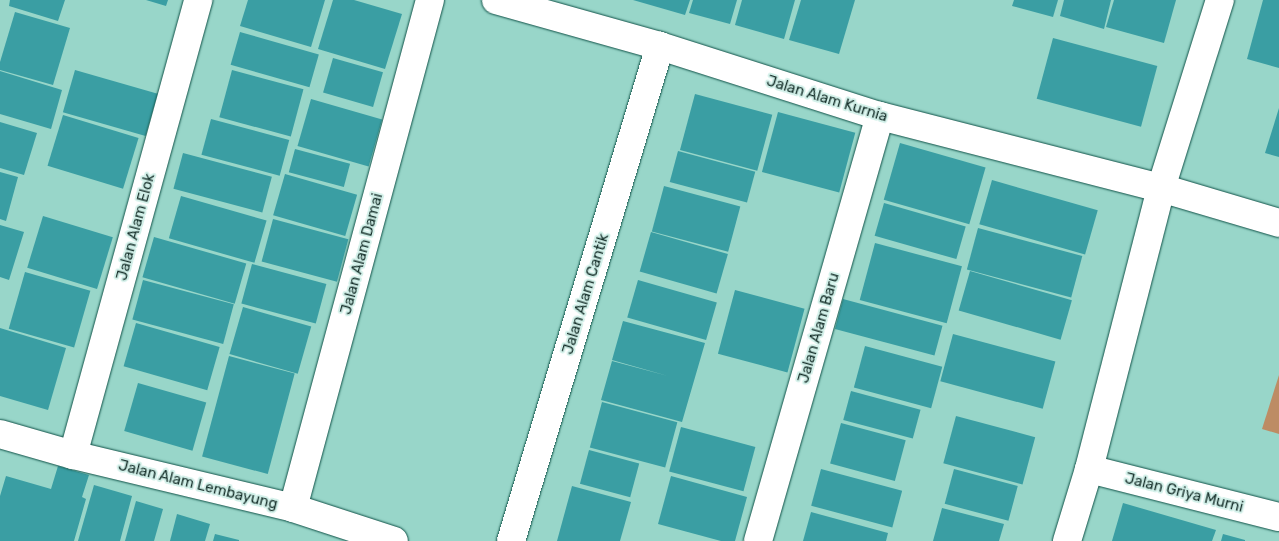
<!DOCTYPE html>
<html>
<head>
<meta charset="utf-8">
<style>
  body { margin:0 }
  #map { position:relative; width:1279px; height:541px; overflow:hidden; background:#98d6c9; font-family:Rubik,sans-serif }
  div>[style] { position:absolute }
  [style*='--x'] { left:calc(var(--x)*1px); top:calc(var(--y)*1px); width:calc(var(--w)*1px); rotate:calc(var(--a)*1deg) }
  .green>* { inset:0; background:#bd8c64 }
  .building>* { inset:0; background:#3a9ea3; transform-origin:0 0 }
  .roads { filter:drop-shadow(0 0 1px #105248) drop-shadow(0 0 1px #105248) }
  .minor>* { height:28px; margin:-14px; padding:0 14px; transform-origin:14px; border-radius:14px; background:#fff }
  span { translate:-50% -50%; white-space:nowrap; text-align:center; line-height:1.15; -webkit-text-stroke:4px #d2f0e9; paint-order:stroke }
  .street-label { font-size:15px; color:#142d28 }
</style>
</head>
<body>
<div id="map">
  <div class="green">
    <i style="clip-path:polygon(1279px 375px,1279px 434px,1262px 429px)"></i>
  </div>
  <div class="building">
    <i style="clip-path:polygon(10px 0,65px 0,58px 21px,9px 6px)"></i>
    <i style="clip-path:polygon(146px 0,168px 0,166px 6px)"></i>
    <i style="clip-path:polygon(248px 0,325px 0,311px 47px,240px 26px)"></i>
    <i style="clip-path:polygon(333px 0,354px 0,402px 14px,385px 69px,318px 49px)"></i>
    <i style="clip-path:polygon(633px 0,690px 0,685px 15px)"></i>
    <i style="clip-path:polygon(693px 0,737px 0,730px 24px,689px 13px)"></i>
    <i style="clip-path:polygon(742px 0,795px 0,784px 39px,735px 25px)"></i>
    <i style="clip-path:polygon(801px 0,855px 0,839px 54px,789px 40px)"></i>
    <i style="clip-path:polygon(1014px 0,1058px 0,1053px 17px,1012px 6px)"></i>
    <i style="clip-path:polygon(1064px 0,1111px 0,1104px 29px,1060px 16px)"></i>
    <i style="clip-path:polygon(1114px 0,1176px 0,1164px 43px,1106px 27px)"></i>
    <i style="clip-path:polygon(1263px 0,1279px 0,1279px 68px,1247px 59px)"></i>
    <i style="clip-path:polygon(15px 12px,70px 28px,53px 85px,0 70px,0 62px)"></i>
    <i style="left:240px;top:32px;width:82px;height:34px;rotate:16deg"></i>
    <i style="left:1053px;top:38px;width:108px;height:63px;rotate:15deg"></i>
    <i style="left:333px;top:58px;width:52px;height:36px;rotate:16deg"></i>
    <i style="left:75px;top:70px;width:86px;height:44px;rotate:16deg"></i>
    <i style="left:232px;top:70px;width:74px;height:49px;rotate:15deg"></i>
    <i style="clip-path:polygon(0 71px,62px 90px,51px 129px,0 114px)"></i>
    <i style="left:695px;top:94px;width:80px;height:58px;rotate:15deg"></i>
    <i style="left:311px;top:99px;width:74px;height:49px;rotate:16deg"></i>
    <i style="clip-path:polygon(1279px 108px,1279px 157px,1265px 153px)"></i>
    <i style="left:778px;top:112px;width:80px;height:62px;rotate:15deg"></i>
    <i style="left:63px;top:115px;width:79px;height:53px;rotate:17deg"></i>
    <i style="left:211px;top:119px;width:81px;height:37px;rotate:15deg"></i>
    <i style="clip-path:polygon(0 122px,37px 133px,24px 175px,0 168px)"></i>
    <i style="left:900px;top:143px;width:89px;height:59px;rotate:16deg"></i>
    <i style="left:295px;top:149px;width:57px;height:24px;rotate:15deg"></i>
    <i style="left:678px;top:151px;width:80px;height:32px;rotate:15deg"></i>
    <i style="left:183px;top:153px;width:92px;height:37px;rotate:15deg"></i>
    <i style="clip-path:polygon(0 172px,18px 177px,6px 221px,0 219px)"></i>
    <i style="left:285px;top:174px;width:75px;height:43px;rotate:16deg"></i>
    <i style="left:992px;top:180px;width:110px;height:46px;rotate:16deg"></i>
    <i style="left:664px;top:186px;width:79px;height:47px;rotate:15deg"></i>
    <i style="left:181px;top:196px;width:89px;height:44px;rotate:16deg"></i>
    <i style="left:884px;top:203px;width:85px;height:34px;rotate:16deg"></i>
    <i style="left:43px;top:216px;width:73px;height:54px;rotate:17deg"></i>
    <i style="left:273px;top:219px;width:78px;height:44px;rotate:15deg"></i>
    <i style="clip-path:polygon(0 225px,24px 232px,9px 280px,0 277px)"></i>
    <i style="left:978px;top:228px;width:108px;height:43px;rotate:15deg"></i>
    <i style="left:651px;top:232px;width:80px;height:41px;rotate:16deg"></i>
    <i style="left:154px;top:237px;width:96px;height:42px;rotate:16deg"></i>
    <i style="left:875px;top:243px;width:90px;height:59px;rotate:15deg"></i>
    <i style="left:252px;top:264px;width:77px;height:41px;rotate:15deg"></i>
    <i style="left:970px;top:271px;width:106px;height:41px;rotate:16deg"></i>
    <i style="left:25px;top:272px;width:68px;height:59px;rotate:16deg"></i>
    <i style="left:143px;top:280px;width:94px;height:41px;rotate:15deg"></i>
    <i style="left:638px;top:280px;width:82px;height:39px;rotate:16deg"></i>
    <i style="left:735px;top:290px;width:72px;height:66px;rotate:15deg"></i>
    <i style="left:843px;top:299px;width:103px;height:31px;rotate:15deg"></i>
    <i style="left:243px;top:307px;width:71px;height:49px;rotate:16deg"></i>
    <i style="clip-path:polygon(623px 321px,705px 343px,682px 422px,601px 400px,612px 361px,668px 376px,612px 360px)"></i>
    <i style="left:136px;top:323px;width:87px;height:45px;rotate:16deg"></i>
    <i style="clip-path:polygon(0 328px,66px 348px,48px 410px,0 396px)"></i>
    <i style="left:953px;top:334px;width:106px;height:49px;rotate:15deg"></i>
    <i style="left:865px;top:346px;width:80px;height:43px;rotate:15deg"></i>
    <i style="left:229px;top:356px;width:68px;height:104px;rotate:15deg"></i>
    <i style="left:138px;top:383px;width:71px;height:50px;rotate:16deg"></i>
    <i style="left:851px;top:391px;width:72px;height:30px;rotate:15deg"></i>
    <i style="left:602px;top:402px;width:78px;height:47px;rotate:15deg"></i>
    <i style="left:956px;top:416px;width:82px;height:49px;rotate:15deg"></i>
    <i style="left:841px;top:423px;width:67px;height:42px;rotate:15deg"></i>
    <i style="left:681px;top:427px;width:77px;height:46px;rotate:15deg"></i>
    <i style="left:589px;top:450px;width:52px;height:35px;rotate:15deg"></i>
    <i style="clip-path:polygon(58px 466px,89px 475px,82px 497px,86px 499px,74px 541px,0 541px,0 496px,6px 476px,51px 489px)"></i>
    <i style="left:821px;top:469px;width:84px;height:38px;rotate:15deg"></i>
    <i style="left:954px;top:469px;width:66px;height:36px;rotate:15deg"></i>
    <i style="clip-path:polygon(671px 476px,747px 497px,735px 541px,721px 541px,658px 524px)"></i>
    <i style="clip-path:polygon(94px 485px,132px 496px,120px 541px,78px 541px)"></i>
    <i style="clip-path:polygon(572px 486px,631px 502px,620px 541px,557px 541px)"></i>
    <i style="clip-path:polygon(136px 501px,163px 509px,154px 541px,125px 541px)"></i>
    <i style="clip-path:polygon(1123px 503px,1216px 530px,1212px 541px,1112px 541px)"></i>
    <i style="clip-path:polygon(942px 508px,1004px 524px,999px 541px,933px 541px)"></i>
    <i style="clip-path:polygon(811px 512px,888px 533px,886px 541px,803px 541px)"></i>
    <i style="clip-path:polygon(177px 514px,210px 524px,205px 541px,170px 541px)"></i>
    <i style="clip-path:polygon(215px 534px,239px 540px,239px 541px,213px 541px)"></i>
    <i style="clip-path:polygon(1223px 534px,1245px 540px,1245px 541px,1221px 541px)"></i>
  </div>
  <div class="roads">
    <div class="minor">
      <i style="--x:496;--y:0;--w:170;--a:15.7"></i>
      <i style="--x:660;--y:46;--w:231;--a:17.7"></i>
      <i style="--x:880;--y:116;--w:290;--a:14.4"></i>
      <i style="--x:1161;--y:188;--w:123;--a:16.5"></i>
      <i style="--x:0;--y:434;--w:76;--a:16"></i>
      <i style="--x:73;--y:455;--w:226;--a:13.5"></i>
      <i style="--x:293;--y:508;--w:106;--a:18.1"></i>
      <i style="--x:73;--y:455;--w:472;--a:-74.6"></i>
      <i style="--x:1089;--y:469;--w:196;--a:14.2"></i>
      <i style="--x:293;--y:508;--w:526;--a:-74.91"></i>
      <i style="--x:511;--y:541;--w:517;--a:-73.25"></i>
      <i style="--x:758;--y:541;--w:442;--a:-74"></i>
      <i style="--x:1067;--y:541;--w:75;--a:-73"></i>
      <i style="--x:1089;--y:469;--w:290;--a:-75.6"></i>
      <i style="--x:1161;--y:188;--w:197;--a:-72.6"></i>
    </div>
  </div>
  <div class="street-label">
    <span style="left:827px;top:99px;rotate:17deg">Jalan Alam Kurnia</span>
    <span style="left:136px;top:227px;rotate:-75deg">Jalan Alam Elok</span>
    <span style="left:362px;top:254px;rotate:-75deg">Jalan Alam Damai</span>
    <span style="left:586px;top:294px;rotate:-73deg">Jalan Alam Cantik</span>
    <span style="left:819px;top:328px;rotate:-74deg">Jalan Alam Baru</span>
    <span style="left:198px;top:485px;rotate:14deg">Jalan Alam Lembayung</span>
    <span style="left:1184px;top:493px;rotate:14deg">Jalan Griya Murni</span>
  </div>
</div>
</body>
</html>
